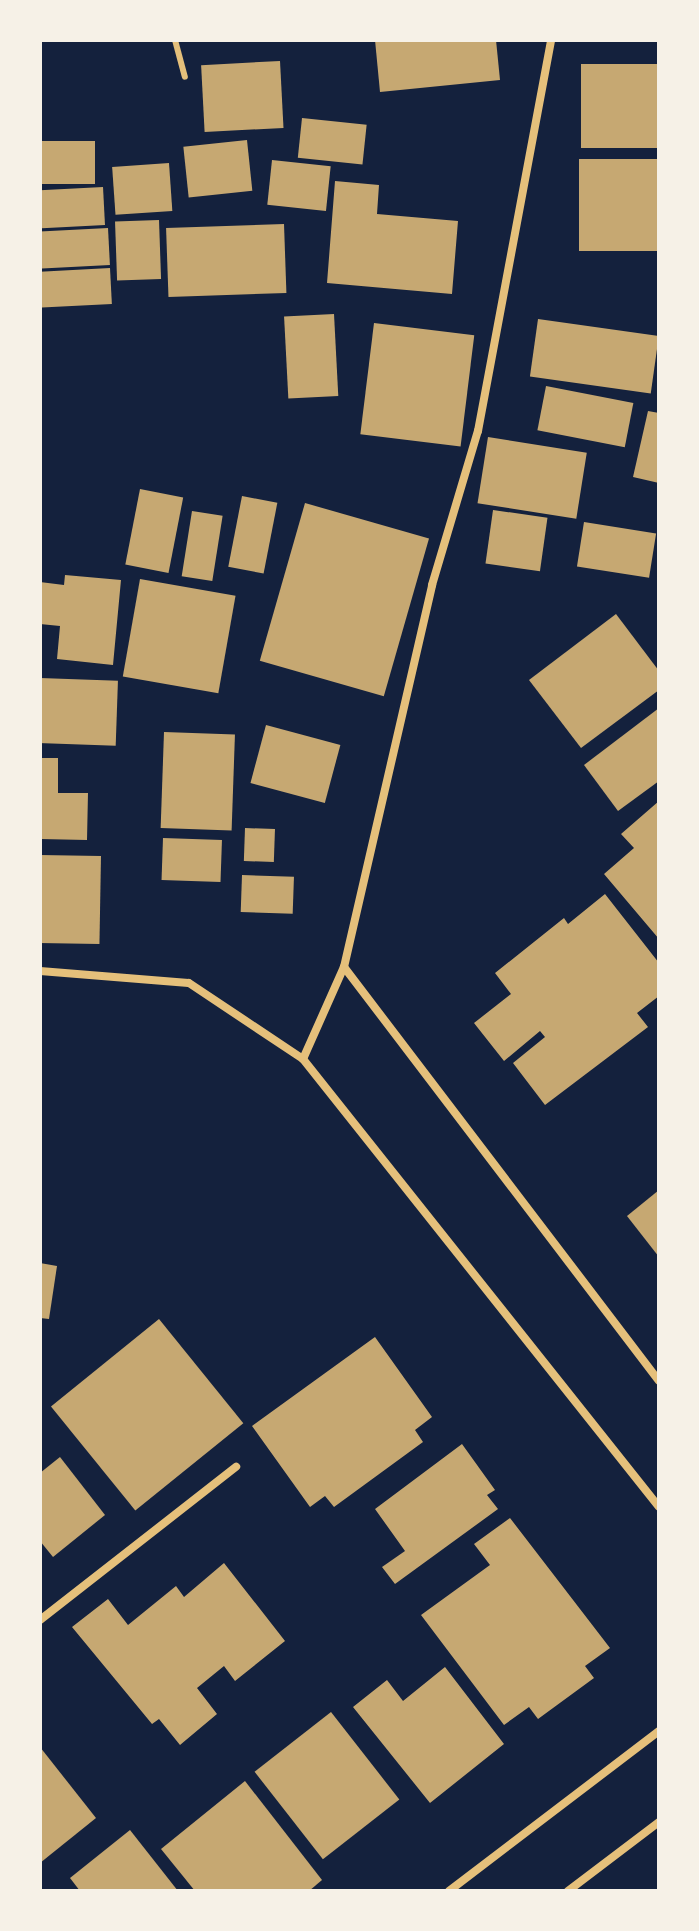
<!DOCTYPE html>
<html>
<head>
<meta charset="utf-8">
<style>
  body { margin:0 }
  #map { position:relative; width:699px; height:1931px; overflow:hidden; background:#14213d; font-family:Arial,sans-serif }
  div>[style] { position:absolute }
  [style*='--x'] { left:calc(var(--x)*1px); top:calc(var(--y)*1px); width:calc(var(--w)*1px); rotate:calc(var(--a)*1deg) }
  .building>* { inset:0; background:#c6a872; transform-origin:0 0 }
  .service>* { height:6px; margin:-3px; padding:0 3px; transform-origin:3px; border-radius:3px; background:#e5c07b }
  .minor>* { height:8px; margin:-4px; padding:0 4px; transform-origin:4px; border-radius:4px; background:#e5c07b }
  span { translate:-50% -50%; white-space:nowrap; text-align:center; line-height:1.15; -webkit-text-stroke:8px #f6f1e7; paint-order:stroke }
  .frame { position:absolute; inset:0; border:42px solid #f6f1e7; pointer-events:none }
</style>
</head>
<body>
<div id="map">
  <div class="building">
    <i style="clip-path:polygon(375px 40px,496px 40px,500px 80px,380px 92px)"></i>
    <i style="left:280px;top:61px;width:67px;height:79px;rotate:87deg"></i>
    <i style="left:659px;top:64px;width:84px;height:78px;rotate:90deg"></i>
    <i style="left:302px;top:118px;width:65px;height:40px;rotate:6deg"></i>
    <i style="left:247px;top:140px;width:51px;height:64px;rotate:84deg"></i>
    <i style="left:40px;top:141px;width:55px;height:43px"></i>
    <i style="left:659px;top:159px;width:92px;height:80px;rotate:90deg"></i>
    <i style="left:272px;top:160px;width:59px;height:45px;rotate:6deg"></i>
    <i style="left:169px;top:163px;width:48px;height:57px;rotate:86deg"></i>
    <i style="clip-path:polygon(335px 181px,379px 185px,377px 214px,458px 221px,452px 294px,327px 283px)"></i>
    <i style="left:103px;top:187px;width:38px;height:63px;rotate:87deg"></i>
    <i style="left:159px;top:220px;width:59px;height:44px;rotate:88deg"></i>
    <i style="left:284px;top:224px;width:69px;height:118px;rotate:88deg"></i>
    <i style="left:108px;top:228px;width:37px;height:68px;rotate:87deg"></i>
    <i style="left:110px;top:268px;width:36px;height:70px;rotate:87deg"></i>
    <i style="left:334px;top:314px;width:82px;height:50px;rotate:87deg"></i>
    <i style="left:538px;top:319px;width:122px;height:58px;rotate:8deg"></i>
    <i style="left:374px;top:323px;width:101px;height:112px;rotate:7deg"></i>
    <i style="left:546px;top:386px;width:89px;height:45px;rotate:11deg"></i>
    <i style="clip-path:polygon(648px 411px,659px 413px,659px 483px,633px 477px)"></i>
    <i style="left:488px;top:437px;width:100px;height:67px;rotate:9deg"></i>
    <i style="left:140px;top:489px;width:44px;height:77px;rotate:11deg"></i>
    <i style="left:242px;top:496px;width:36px;height:72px;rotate:11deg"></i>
    <i style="left:305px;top:503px;width:129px;height:164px;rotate:16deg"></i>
    <i style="left:493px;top:510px;width:55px;height:54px;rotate:8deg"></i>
    <i style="left:192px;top:511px;width:31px;height:66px;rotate:9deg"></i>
    <i style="left:584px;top:522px;width:73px;height:45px;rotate:9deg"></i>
    <i style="clip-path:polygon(65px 575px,121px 580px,113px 665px,57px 659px,60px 626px,40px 624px,40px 582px,64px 585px)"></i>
    <i style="left:140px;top:579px;width:97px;height:99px;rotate:10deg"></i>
    <i style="clip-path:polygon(616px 614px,659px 671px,659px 690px,581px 748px,529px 680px)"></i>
    <i style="left:40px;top:678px;width:78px;height:65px;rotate:2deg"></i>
    <i style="clip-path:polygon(659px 708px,659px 781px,618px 811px,584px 765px)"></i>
    <i style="left:266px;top:725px;width:77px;height:60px;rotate:15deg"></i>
    <i style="left:164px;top:732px;width:71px;height:96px;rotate:2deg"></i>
    <i style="clip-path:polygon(40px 758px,58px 758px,58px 793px,88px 793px,87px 840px,40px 839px)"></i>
    <i style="clip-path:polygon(659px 801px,659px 939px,604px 874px,634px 848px,621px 834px)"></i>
    <i style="left:245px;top:828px;width:30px;height:33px;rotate:2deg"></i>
    <i style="left:163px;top:838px;width:59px;height:42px;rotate:2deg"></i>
    <i style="left:40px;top:855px;width:61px;height:88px;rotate:1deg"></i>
    <i style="left:242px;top:875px;width:52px;height:37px;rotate:2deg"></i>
    <i style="clip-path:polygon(605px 894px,659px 963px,659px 996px,637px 1013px,648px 1027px,545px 1105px,513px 1063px,545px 1037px,540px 1031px,504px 1061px,474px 1023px,511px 994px,495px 973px,564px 918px,568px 924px)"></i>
    <i style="clip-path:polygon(659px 1190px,659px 1257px,627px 1216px)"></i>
    <i style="clip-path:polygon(40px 1263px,57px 1266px,49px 1319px,40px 1318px)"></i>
    <i style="left:159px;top:1319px;width:134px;height:139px;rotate:51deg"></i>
    <i style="clip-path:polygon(375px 1337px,432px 1417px,415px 1430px,423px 1442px,334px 1507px,325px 1496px,310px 1507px,252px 1426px)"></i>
    <i style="clip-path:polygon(462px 1444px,495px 1490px,487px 1495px,498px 1509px,395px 1584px,382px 1567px,405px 1551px,375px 1509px)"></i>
    <i style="clip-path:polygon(60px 1457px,105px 1515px,53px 1557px,40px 1541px,40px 1473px)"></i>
    <i style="clip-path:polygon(510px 1518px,610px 1648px,585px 1666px,594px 1678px,538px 1719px,529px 1707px,504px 1725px,421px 1615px,490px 1565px,474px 1544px)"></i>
    <i style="clip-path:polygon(224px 1563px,285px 1641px,235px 1681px,224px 1666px,197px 1688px,217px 1714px,180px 1745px,159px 1719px,152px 1724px,72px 1627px,108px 1599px,128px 1625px,176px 1586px,184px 1597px)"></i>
    <i style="clip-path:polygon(445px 1667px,504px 1744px,430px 1803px,353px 1707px,387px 1680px,403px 1701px)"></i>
    <i style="left:331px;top:1712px;width:111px;height:97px;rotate:52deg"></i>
    <i style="clip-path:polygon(40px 1747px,96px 1818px,40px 1863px)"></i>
    <i style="clip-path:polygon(245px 1781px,322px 1880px,309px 1891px,195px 1891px,161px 1849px)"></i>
    <i style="clip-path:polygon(130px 1830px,178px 1891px,80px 1891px,70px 1878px)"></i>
  </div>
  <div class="service">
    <i style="--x:175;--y:40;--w:38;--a:75"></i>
  </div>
  <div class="minor">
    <i style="--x:344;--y:967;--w:520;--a:52.73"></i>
    <i style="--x:40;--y:971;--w:149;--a:4.6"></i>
    <i style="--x:189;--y:983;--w:137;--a:33.7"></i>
    <i style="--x:303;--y:1059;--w:572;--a:51.53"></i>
    <i style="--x:303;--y:1059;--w:101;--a:-66"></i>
    <i style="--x:344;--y:967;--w:392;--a:-77"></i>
    <i style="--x:432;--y:585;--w:161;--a:-73.4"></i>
    <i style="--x:478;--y:431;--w:398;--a:-79.4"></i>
    <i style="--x:40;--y:1620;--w:249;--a:-38"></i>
    <i style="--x:449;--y:1891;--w:264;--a:-37.3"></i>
    <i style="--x:568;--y:1891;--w:114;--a:-37.2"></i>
  </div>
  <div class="frame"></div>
</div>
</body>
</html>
